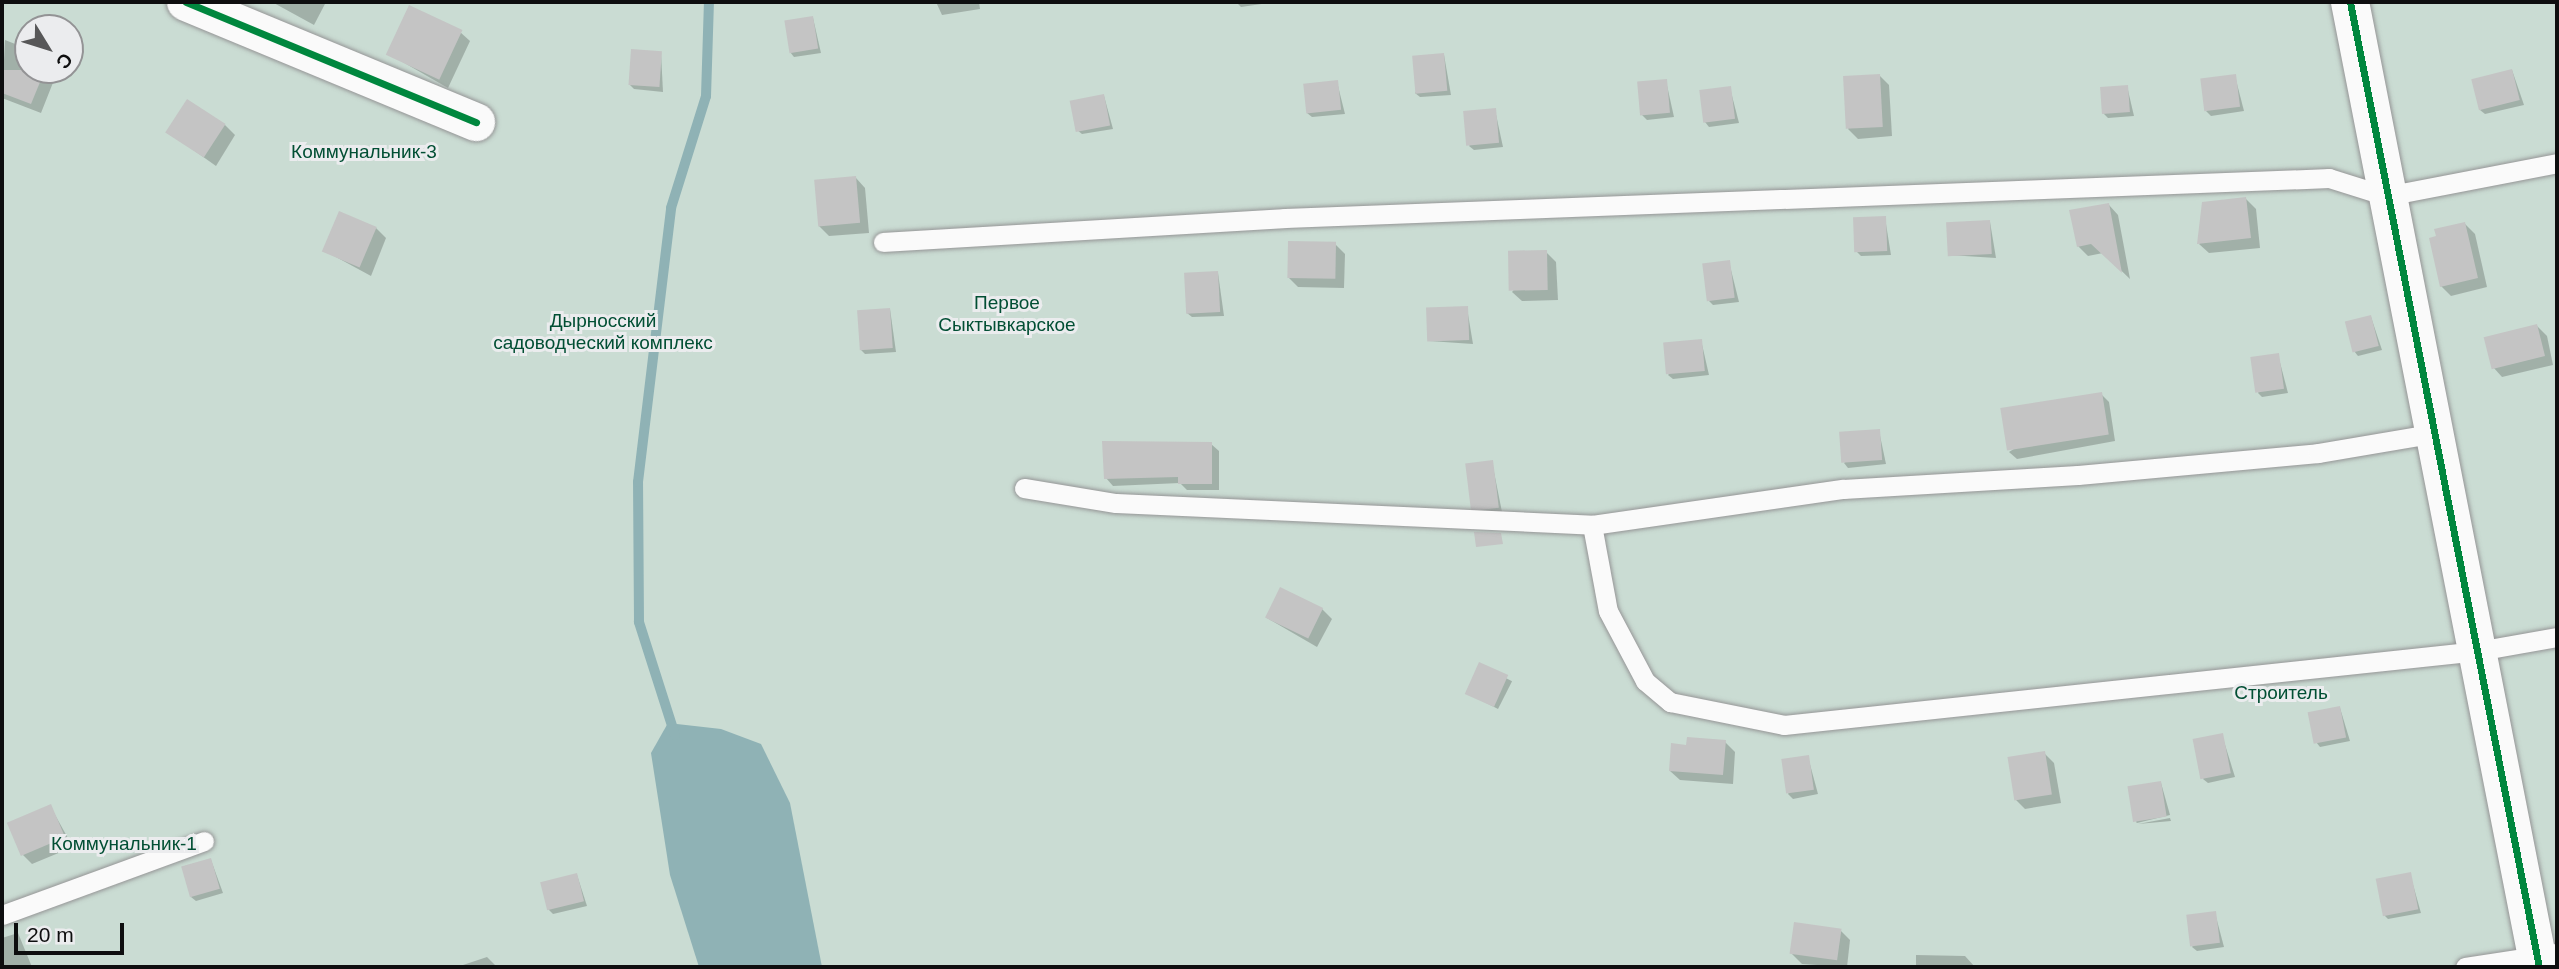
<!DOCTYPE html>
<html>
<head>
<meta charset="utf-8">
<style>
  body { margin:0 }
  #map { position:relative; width:2559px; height:969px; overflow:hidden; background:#dfdfe0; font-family:Helvetica,sans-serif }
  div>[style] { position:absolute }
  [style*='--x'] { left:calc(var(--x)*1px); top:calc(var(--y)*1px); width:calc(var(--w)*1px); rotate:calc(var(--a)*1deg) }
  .green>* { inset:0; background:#cadcd3 }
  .water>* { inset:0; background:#8fb2b5 }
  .shadow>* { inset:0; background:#0003; transform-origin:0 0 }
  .stream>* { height:10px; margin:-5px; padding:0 5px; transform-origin:5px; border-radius:5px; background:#8fb2b5 }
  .building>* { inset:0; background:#c4c4c4; transform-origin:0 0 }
  .roads { filter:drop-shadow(0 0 2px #959596) drop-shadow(0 0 2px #959596) }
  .service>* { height:19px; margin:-9.5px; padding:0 9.5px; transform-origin:9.5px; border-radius:9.5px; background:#fafafa }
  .minor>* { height:38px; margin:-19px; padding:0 19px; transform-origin:19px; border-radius:19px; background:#fafafa }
  .cycleway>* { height:7px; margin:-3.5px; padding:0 3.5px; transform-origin:3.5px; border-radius:3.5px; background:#00873e }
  span { translate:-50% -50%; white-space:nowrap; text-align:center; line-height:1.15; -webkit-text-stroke:6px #ebecee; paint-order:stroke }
  .park-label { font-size:19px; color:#024f34 }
  .frame { position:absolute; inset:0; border:4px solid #0e0e0f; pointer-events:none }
  .north { position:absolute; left:14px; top:14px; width:70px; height:70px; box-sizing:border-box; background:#ebecee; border:2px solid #939395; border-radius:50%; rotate:128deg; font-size:19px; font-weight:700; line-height:28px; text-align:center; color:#0e0e0f }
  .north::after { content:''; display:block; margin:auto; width:24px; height:32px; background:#575758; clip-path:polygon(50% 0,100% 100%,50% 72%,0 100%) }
  .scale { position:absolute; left:14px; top:923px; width:110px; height:32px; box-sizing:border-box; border:4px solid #0e0e0f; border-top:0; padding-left:9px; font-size:21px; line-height:24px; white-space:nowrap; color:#0e0e0f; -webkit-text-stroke:5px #ebecee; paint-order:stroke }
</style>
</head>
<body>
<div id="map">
  <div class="green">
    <i style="clip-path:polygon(evenodd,2px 2px,2557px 2px,2557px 967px,2px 967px,2px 2px,28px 28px,70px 28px,70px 70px,28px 70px,28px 28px)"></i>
  </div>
  <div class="water">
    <i style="clip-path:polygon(668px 723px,721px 729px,761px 744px,790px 803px,822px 967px,699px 967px,670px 875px,651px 753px)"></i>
  </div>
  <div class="shadow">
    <i style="clip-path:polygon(272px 2px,326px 2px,314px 25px)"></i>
    <i style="clip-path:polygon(936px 2px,979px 2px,980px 9px,942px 15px)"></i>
    <i style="clip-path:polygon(1236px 2px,1276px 2px,1241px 7px)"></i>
    <i style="clip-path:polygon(813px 18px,821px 53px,794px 57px,790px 52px)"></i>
    <i style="clip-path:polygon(460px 32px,470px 41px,448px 88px,387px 53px)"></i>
    <i style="clip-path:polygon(5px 40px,28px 49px,28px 70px,58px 70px,41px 113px,2px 98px)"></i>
    <i style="clip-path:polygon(661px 53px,663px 92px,634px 89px,629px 84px)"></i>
    <i style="clip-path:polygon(1444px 55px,1451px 95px,1420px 97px,1415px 93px)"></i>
    <i style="clip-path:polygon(2512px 70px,2524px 105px,2485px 114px,2480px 110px)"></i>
    <i style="clip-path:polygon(1879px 75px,1889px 85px,1892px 136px,1858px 139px,1848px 129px)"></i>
    <i style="clip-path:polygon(2235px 76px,2244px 111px,2211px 116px,2206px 111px)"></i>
    <i style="clip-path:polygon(1666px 81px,1674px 117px,1647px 120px,1642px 115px)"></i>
    <i style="clip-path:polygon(1337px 82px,1345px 114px,1312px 117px,1307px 113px)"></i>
    <i style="clip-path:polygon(2127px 86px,2134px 116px,2108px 118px,2103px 113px)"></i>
    <i style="clip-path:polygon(1730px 88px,1739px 123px,1709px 127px,1705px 122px)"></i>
    <i style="clip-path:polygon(1104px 96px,1113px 129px,1082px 134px,1077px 130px)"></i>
    <i style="clip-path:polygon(1495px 110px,1503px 147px,1474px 150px,1469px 146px)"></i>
    <i style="clip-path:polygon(225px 125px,235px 135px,216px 166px,168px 132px)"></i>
    <i style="clip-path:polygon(856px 178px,865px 188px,869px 233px,829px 236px,819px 226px)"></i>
    <i style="clip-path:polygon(2246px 199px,2256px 209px,2260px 248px,2209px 253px,2199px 244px)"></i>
    <i style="clip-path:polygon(2109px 205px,2118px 215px,2130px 279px,2103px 253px,2088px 256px,2078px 246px)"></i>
    <i style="clip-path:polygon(1885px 218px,1891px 255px,1861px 256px,1856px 251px)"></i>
    <i style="clip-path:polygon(1990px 222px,1996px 258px,1949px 255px)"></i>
    <i style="clip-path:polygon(2465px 224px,2475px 234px,2487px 287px,2451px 296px,2441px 286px)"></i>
    <i style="clip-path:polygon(376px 228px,386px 238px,371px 276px,325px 251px)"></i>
    <i style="clip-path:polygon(1335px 244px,1345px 254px,1344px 288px,1298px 287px,1288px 277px)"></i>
    <i style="clip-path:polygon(1546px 252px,1556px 262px,1558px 300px,1522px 301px,1512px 292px)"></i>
    <i style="clip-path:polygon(1729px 262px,1739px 302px,1713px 305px,1709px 301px)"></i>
    <i style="clip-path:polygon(1218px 273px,1224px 316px,1192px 317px,1187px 313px)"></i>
    <i style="clip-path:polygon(1467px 308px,1473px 344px,1429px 341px)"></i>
    <i style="clip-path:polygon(890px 309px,896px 352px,865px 354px,861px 350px)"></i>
    <i style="clip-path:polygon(2371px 317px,2382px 350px,2358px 356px,2354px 351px)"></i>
    <i style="clip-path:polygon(2537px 326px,2547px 336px,2553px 365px,2502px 377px,2493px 367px)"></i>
    <i style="clip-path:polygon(1701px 340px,1709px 375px,1673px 379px,1668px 375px)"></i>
    <i style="clip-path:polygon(2278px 355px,2288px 393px,2262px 397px,2258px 393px)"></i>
    <i style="clip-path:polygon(2101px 394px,2109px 402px,2115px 441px,2017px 459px,2009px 452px)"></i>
    <i style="clip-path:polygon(1879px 431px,1886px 464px,1848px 468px,1844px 463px)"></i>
    <i style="clip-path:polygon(1211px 444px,1219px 451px,1219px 490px,1187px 490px,1180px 483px,1113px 486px,1106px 478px)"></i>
    <i style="clip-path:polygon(1492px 462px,1502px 512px,1477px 511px,1473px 506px)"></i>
    <i style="clip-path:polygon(1322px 609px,1332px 619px,1317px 647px,1267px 618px)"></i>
    <i style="left:1480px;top:665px;width:36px;height:31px;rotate:27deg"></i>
    <i style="clip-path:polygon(2340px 708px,2350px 741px,2320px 747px,2316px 742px)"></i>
    <i style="clip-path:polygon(2222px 735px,2235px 777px,2208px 783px,2203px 779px)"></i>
    <i style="clip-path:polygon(1725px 742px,1735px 752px,1733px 784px,1680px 780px,1670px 771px,1688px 747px)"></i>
    <i style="clip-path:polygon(2044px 753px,2054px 763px,2061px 803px,2025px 809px,2015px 799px)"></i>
    <i style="clip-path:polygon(1808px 757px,1818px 794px,1793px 799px,1788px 794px)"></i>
    <i style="clip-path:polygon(2161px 783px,2170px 815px,2137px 823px,2136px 822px)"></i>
    <i style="clip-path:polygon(50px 806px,73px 847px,32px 864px,22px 854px)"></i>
    <i style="clip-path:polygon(2170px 818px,2171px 821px,2138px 824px)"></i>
    <i style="clip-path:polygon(211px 860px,223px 893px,196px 901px,191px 897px)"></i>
    <i style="clip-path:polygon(2410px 874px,2421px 913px,2388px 919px,2383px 914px)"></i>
    <i style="clip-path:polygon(577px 875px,587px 906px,553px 914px,548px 909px)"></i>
    <i style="clip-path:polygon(2215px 913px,2224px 947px,2197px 951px,2192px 947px)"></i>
    <i style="clip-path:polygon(1840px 930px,1850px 940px,1847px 967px,1802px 964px,1792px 954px)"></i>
    <i style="clip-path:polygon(18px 933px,32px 967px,2px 967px,2px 938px)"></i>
    <i style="clip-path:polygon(1916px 955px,1965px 956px,1975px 967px,1916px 967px)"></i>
    <i style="clip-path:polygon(487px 957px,497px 967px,457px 967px)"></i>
  </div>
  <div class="stream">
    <i style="--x:675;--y:735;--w:119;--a:-107.7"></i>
    <i style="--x:639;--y:622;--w:140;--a:-90.4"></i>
    <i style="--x:638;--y:482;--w:276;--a:-83.1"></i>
    <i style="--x:671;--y:208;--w:117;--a:-72.6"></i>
    <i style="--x:706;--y:96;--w:94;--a:-88.2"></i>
  </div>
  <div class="building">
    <i style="left:409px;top:5px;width:59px;height:55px;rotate:25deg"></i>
    <i style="left:813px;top:16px;width:33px;height:29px;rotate:81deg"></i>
    <i style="left:631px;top:49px;width:31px;height:36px;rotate:4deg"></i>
    <i style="left:1444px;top:53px;width:38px;height:32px;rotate:85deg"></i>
    <i style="left:2512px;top:69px;width:32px;height:42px;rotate:76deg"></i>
    <i style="clip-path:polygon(2px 70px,45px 70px,31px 104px,2px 93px)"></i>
    <i style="left:1880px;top:74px;width:53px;height:37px;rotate:87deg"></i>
    <i style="left:2236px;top:74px;width:33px;height:36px;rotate:83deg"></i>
    <i style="left:1667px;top:79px;width:34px;height:30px;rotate:85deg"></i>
    <i style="left:1338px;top:80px;width:30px;height:35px;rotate:84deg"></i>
    <i style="left:2128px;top:85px;width:27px;height:28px;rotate:86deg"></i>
    <i style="left:1731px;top:86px;width:33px;height:32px;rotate:83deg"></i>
    <i style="left:1104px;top:94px;width:32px;height:35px;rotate:79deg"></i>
    <i style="left:187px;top:99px;width:46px;height:40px;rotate:33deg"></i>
    <i style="left:1496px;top:108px;width:35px;height:33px;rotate:85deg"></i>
    <i style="left:856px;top:176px;width:47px;height:42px;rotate:85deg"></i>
    <i style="clip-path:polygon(2246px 197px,2251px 238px,2197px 244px,2202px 202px)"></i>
    <i style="clip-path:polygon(2109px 203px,2122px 273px,2091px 244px,2077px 247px,2069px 210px)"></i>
    <i style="left:339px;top:211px;width:41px;height:44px;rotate:23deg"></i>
    <i style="left:1886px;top:216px;width:35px;height:33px;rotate:88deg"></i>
    <i style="left:1990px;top:220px;width:34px;height:44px;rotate:87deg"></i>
    <i style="clip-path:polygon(2465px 222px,2478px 278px,2440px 287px,2429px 238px,2436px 236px,2434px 229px)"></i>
    <i style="left:1288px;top:241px;width:48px;height:37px;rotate:1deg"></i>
    <i style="left:1547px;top:250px;width:40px;height:39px;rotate:89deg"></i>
    <i style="left:1730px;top:260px;width:38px;height:28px;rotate:83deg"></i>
    <i style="left:1218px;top:271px;width:41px;height:34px;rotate:87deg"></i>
    <i style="left:1468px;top:306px;width:34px;height:42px;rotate:88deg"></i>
    <i style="left:890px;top:308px;width:40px;height:33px;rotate:86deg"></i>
    <i style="left:2371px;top:315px;width:32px;height:27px;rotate:76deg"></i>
    <i style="left:2537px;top:324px;width:33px;height:55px;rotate:76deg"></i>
    <i style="left:1702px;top:339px;width:32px;height:39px;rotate:85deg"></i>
    <i style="left:2279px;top:353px;width:36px;height:29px;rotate:82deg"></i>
    <i style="left:2102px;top:392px;width:43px;height:103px;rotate:81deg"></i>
    <i style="left:1880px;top:429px;width:31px;height:41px;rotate:86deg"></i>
    <i style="clip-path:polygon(1102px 441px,1212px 442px,1212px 484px,1178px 484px,1178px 477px,1104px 479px)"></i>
    <i style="left:1493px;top:460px;width:48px;height:28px;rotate:83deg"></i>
    <i style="clip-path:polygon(1474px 532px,1501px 533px,1503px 544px,1476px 547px)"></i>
    <i style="left:1280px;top:587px;width:48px;height:34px;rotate:26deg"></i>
    <i style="left:1479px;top:662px;width:32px;height:35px;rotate:24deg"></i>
    <i style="left:2340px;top:706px;width:32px;height:33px;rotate:79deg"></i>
    <i style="left:2223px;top:733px;width:41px;height:31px;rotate:79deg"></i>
    <i style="clip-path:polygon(1687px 737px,1726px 740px,1723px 775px,1669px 771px,1671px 743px,1686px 745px)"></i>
    <i style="left:2045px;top:751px;width:44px;height:38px;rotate:81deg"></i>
    <i style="left:1809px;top:755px;width:35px;height:28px;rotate:82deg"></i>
    <i style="left:2161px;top:781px;width:36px;height:34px;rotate:81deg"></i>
    <i style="left:51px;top:804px;width:36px;height:48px;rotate:67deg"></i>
    <i style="left:211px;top:858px;width:32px;height:31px;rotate:74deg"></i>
    <i style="left:2411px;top:872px;width:38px;height:36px;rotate:79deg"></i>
    <i style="left:577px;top:873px;width:29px;height:38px;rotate:76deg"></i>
    <i style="left:2216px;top:911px;width:32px;height:30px;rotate:83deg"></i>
    <i style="left:1794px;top:922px;width:48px;height:32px;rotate:8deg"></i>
  </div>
  <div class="roads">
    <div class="service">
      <i style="--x:883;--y:242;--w:403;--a:-3.4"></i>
      <i style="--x:1285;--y:218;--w:1045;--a:-2.19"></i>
      <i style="--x:2329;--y:178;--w:60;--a:17.5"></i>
      <i style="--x:2386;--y:196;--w:174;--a:-10.9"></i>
      <i style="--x:1024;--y:488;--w:93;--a:9.3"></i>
      <i style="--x:1116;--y:503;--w:477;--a:2.6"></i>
      <i style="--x:1592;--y:525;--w:254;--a:-8.2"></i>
      <i style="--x:1843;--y:489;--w:235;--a:-3.4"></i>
      <i style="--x:2078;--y:475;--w:241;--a:-5.2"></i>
      <i style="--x:2318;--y:453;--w:120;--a:-9.6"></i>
      <i style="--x:1592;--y:525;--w:87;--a:79.5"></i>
      <i style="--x:1608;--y:611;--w:79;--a:62.1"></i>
      <i style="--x:1645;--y:681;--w:33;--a:40"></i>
      <i style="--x:1670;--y:702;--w:116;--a:11.4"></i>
      <i style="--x:1784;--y:725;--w:698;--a:-6.09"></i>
      <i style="--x:2478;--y:651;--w:80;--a:-10"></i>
      <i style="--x:2;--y:915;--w:215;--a:-20.1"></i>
      <i style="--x:2465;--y:967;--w:93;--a:-8.7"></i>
    </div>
    <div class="minor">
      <i style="--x:186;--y:2;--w:314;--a:22.5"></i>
      <i style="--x:2350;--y:2;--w:983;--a:78.92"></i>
    </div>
  </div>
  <div class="cycleway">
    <i style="--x:186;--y:2;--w:314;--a:22.5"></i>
    <i style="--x:2350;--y:2;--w:983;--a:78.92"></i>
  </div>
  <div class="park-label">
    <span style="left:364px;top:152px">Коммунальник-3</span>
    <span style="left:1007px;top:314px">Первое<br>Сыктывкарское</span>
    <span style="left:603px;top:332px">Дырносский<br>садоводческий комплекс</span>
    <span style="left:2281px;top:693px">Строитель</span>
    <span style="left:124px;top:844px">Коммунальник-1</span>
  </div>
  <div class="frame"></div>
  <div class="north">С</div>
  <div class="scale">20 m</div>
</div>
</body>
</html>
